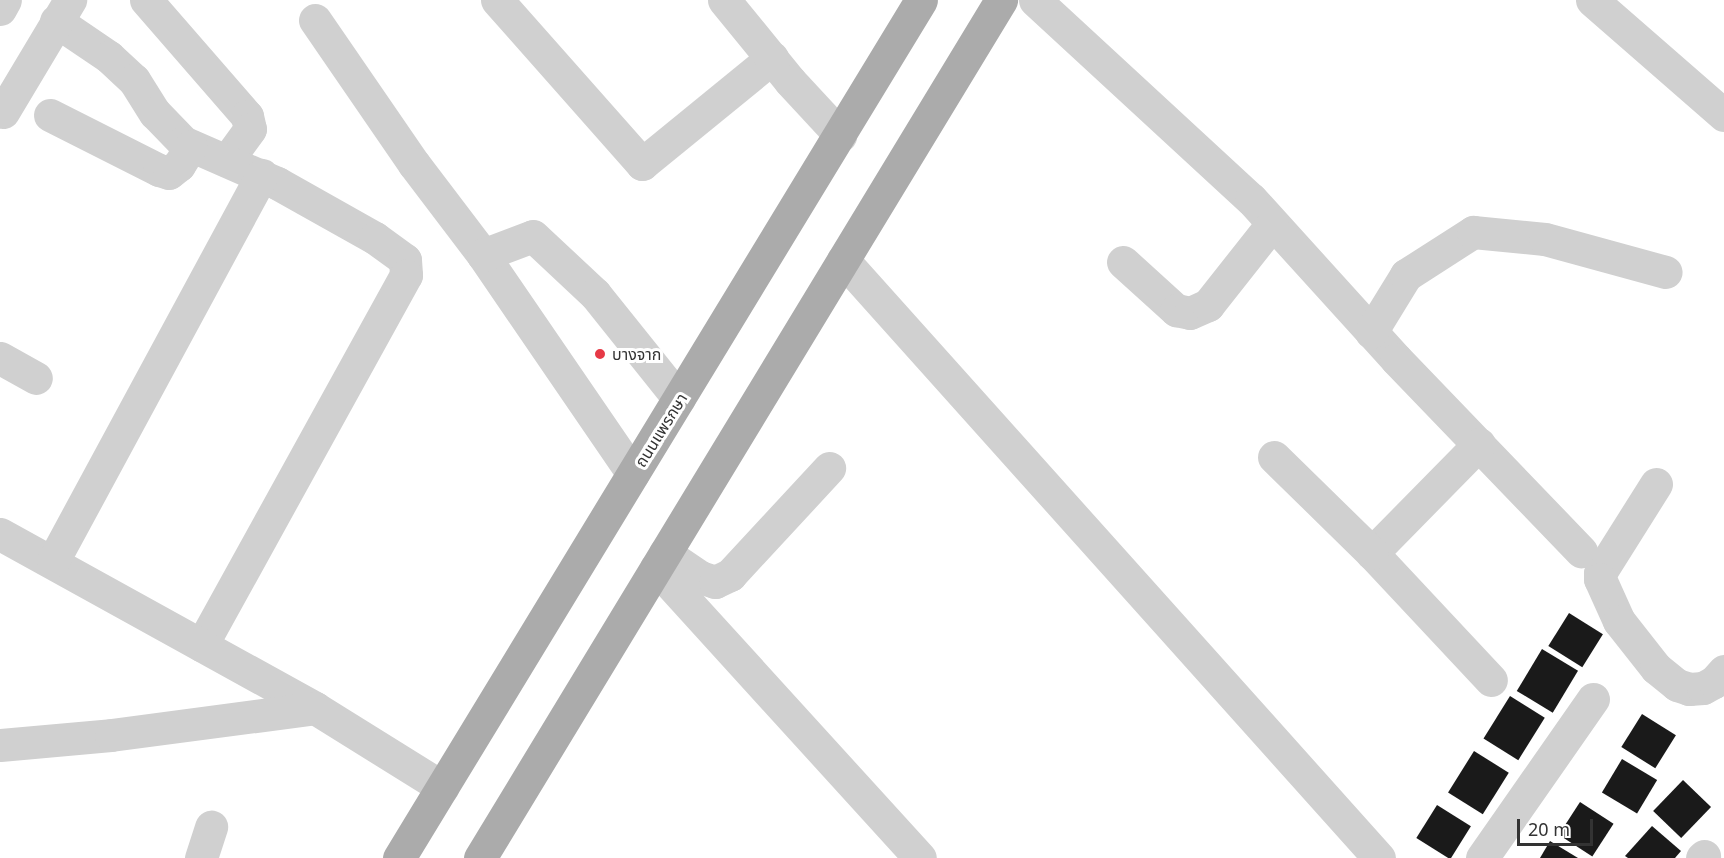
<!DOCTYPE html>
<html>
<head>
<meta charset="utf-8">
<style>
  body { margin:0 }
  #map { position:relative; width:1724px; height:858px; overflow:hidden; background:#fff; font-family:"Noto Sans","Noto Sans Thai",sans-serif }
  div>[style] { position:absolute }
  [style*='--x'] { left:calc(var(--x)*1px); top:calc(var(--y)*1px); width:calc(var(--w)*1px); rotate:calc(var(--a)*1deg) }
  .building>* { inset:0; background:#1a1a1a; transform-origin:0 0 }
  .minor>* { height:33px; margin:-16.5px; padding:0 16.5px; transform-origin:16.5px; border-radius:16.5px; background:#d0d0d0 }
  .major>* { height:33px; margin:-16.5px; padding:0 16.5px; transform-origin:16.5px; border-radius:16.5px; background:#ababab }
  .dots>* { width:16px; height:16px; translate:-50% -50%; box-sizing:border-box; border:3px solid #fff; border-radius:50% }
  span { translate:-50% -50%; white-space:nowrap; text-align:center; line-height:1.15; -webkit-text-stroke:6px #fff; paint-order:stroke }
  .poi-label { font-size:16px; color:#333 }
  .left { translate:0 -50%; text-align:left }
  .street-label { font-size:16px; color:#333 }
  .scale { position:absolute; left:1517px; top:819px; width:76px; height:27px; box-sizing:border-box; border:3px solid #333; border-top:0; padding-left:8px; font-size:18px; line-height:21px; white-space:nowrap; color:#333; -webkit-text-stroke:4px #fff; paint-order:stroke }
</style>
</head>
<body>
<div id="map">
  <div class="building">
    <i style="left:1569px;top:613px;width:40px;height:39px;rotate:32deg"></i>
    <i style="left:1542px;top:649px;width:42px;height:49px;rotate:31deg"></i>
    <i style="left:1510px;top:696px;width:41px;height:50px;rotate:32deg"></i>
    <i style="left:1642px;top:714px;width:40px;height:39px;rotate:32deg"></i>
    <i style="left:1474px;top:751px;width:41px;height:49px;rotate:32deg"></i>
    <i style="left:1622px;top:759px;width:41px;height:39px;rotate:31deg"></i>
    <i style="left:1683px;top:780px;width:39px;height:43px;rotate:44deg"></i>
    <i style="left:1580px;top:802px;width:40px;height:39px;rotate:33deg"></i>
    <i style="left:1437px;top:805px;width:40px;height:39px;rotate:32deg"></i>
    <i style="clip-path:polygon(1652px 826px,1681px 851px,1675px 858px,1628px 858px,1625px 856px)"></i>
    <i style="clip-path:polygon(1550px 841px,1578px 858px,1540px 858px)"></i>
  </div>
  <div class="minor">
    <i style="--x:146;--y:0;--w:154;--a:49"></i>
    <i style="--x:247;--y:116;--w:13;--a:77"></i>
    <i style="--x:250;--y:129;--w:39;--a:126"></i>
    <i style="--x:497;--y:0;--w:219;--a:48.5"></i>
    <i style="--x:642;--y:164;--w:168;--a:-39.2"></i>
    <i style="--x:724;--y:0;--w:104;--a:50.8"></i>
    <i style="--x:790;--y:81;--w:74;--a:47.2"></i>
    <i style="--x:1035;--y:0;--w:294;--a:42.7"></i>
    <i style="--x:1251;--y:199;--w:216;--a:47.8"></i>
    <i style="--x:1396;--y:359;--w:267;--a:46.1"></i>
    <i style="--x:1592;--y:0;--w:175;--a:41.1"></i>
    <i style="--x:0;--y:9;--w:10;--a:-61"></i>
    <i style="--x:315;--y:20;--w:175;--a:55.5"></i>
    <i style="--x:414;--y:164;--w:114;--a:52.8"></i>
    <i style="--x:483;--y:255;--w:265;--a:55.6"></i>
    <i style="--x:56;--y:21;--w:64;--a:34.2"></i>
    <i style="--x:109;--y:57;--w:34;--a:43"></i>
    <i style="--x:134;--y:80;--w:39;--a:58"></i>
    <i style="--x:155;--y:113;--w:40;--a:46"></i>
    <i style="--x:183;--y:142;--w:103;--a:23.6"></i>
    <i style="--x:277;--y:183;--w:112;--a:29.3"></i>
    <i style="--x:375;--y:238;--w:37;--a:36"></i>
    <i style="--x:405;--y:260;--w:15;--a:86"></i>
    <i style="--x:406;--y:275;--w:423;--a:118.9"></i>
    <i style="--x:3;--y:112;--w:131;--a:-59.1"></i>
    <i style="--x:50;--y:115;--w:122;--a:26.8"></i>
    <i style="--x:159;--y:170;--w:10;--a:17"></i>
    <i style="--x:169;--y:173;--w:13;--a:-39"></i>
    <i style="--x:179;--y:165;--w:22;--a:-58"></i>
    <i style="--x:483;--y:255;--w:53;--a:-20.8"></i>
    <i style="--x:533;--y:236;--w:85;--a:43.1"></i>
    <i style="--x:595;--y:294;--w:134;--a:51.3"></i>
    <i style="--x:843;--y:260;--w:803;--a:48.13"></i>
    <i style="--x:1123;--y:262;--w:72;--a:42.2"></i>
    <i style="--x:1176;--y:310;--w:14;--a:12"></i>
    <i style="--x:1190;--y:313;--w:20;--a:-24"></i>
    <i style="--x:1208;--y:305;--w:103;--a:-51.7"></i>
    <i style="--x:1371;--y:332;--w:67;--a:-58.4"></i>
    <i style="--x:1406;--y:275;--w:80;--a:-32.7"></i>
    <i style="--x:1473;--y:232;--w:72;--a:5.6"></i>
    <i style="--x:1545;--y:239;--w:125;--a:15.3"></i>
    <i style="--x:0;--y:358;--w:41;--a:29.1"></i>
    <i style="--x:1479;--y:444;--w:153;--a:134.5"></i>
    <i style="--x:1372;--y:553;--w:174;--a:46.9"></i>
    <i style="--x:1274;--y:457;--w:137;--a:44.4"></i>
    <i style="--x:1656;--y:484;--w:105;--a:122.2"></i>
    <i style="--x:1600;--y:573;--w:6;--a:90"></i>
    <i style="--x:1600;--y:579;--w:46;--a:65.7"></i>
    <i style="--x:1619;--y:621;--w:60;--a:51.8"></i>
    <i style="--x:1656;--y:668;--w:27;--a:39"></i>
    <i style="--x:1677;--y:685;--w:13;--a:18"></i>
    <i style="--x:1689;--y:689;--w:14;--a:-4"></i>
    <i style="--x:1703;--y:688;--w:13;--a:-29"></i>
    <i style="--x:1714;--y:682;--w:15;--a:-48"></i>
    <i style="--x:0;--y:534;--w:360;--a:28.9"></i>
    <i style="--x:315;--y:708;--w:150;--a:31.9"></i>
    <i style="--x:665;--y:553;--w:42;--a:34.4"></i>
    <i style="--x:700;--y:577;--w:16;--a:18"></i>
    <i style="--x:715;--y:582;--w:17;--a:-25"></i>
    <i style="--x:730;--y:575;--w:146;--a:-47.2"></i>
    <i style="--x:53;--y:561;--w:439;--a:-61.6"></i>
    <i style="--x:656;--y:568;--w:392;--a:47.7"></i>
    <i style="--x:0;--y:745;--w:111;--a:-5.1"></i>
    <i style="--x:111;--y:735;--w:206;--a:-7.5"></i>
    <i style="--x:201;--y:858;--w:33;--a:-72"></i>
    <i style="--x:1482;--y:858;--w:194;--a:-55.1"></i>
    <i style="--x:1702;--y:858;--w:3;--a:-45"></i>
  </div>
  <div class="major">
    <i style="--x:399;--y:858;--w:1004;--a:-58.68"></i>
    <i style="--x:480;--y:858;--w:1004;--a:-58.73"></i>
  </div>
  <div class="dots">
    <i style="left:600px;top:354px;background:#e63946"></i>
  </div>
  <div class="poi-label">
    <span class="left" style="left:612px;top:354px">บางจาก</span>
  </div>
  <div class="street-label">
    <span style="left:661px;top:430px;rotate:-58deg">ถนนแพรกษา</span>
  </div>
  <div class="scale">20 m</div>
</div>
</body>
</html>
